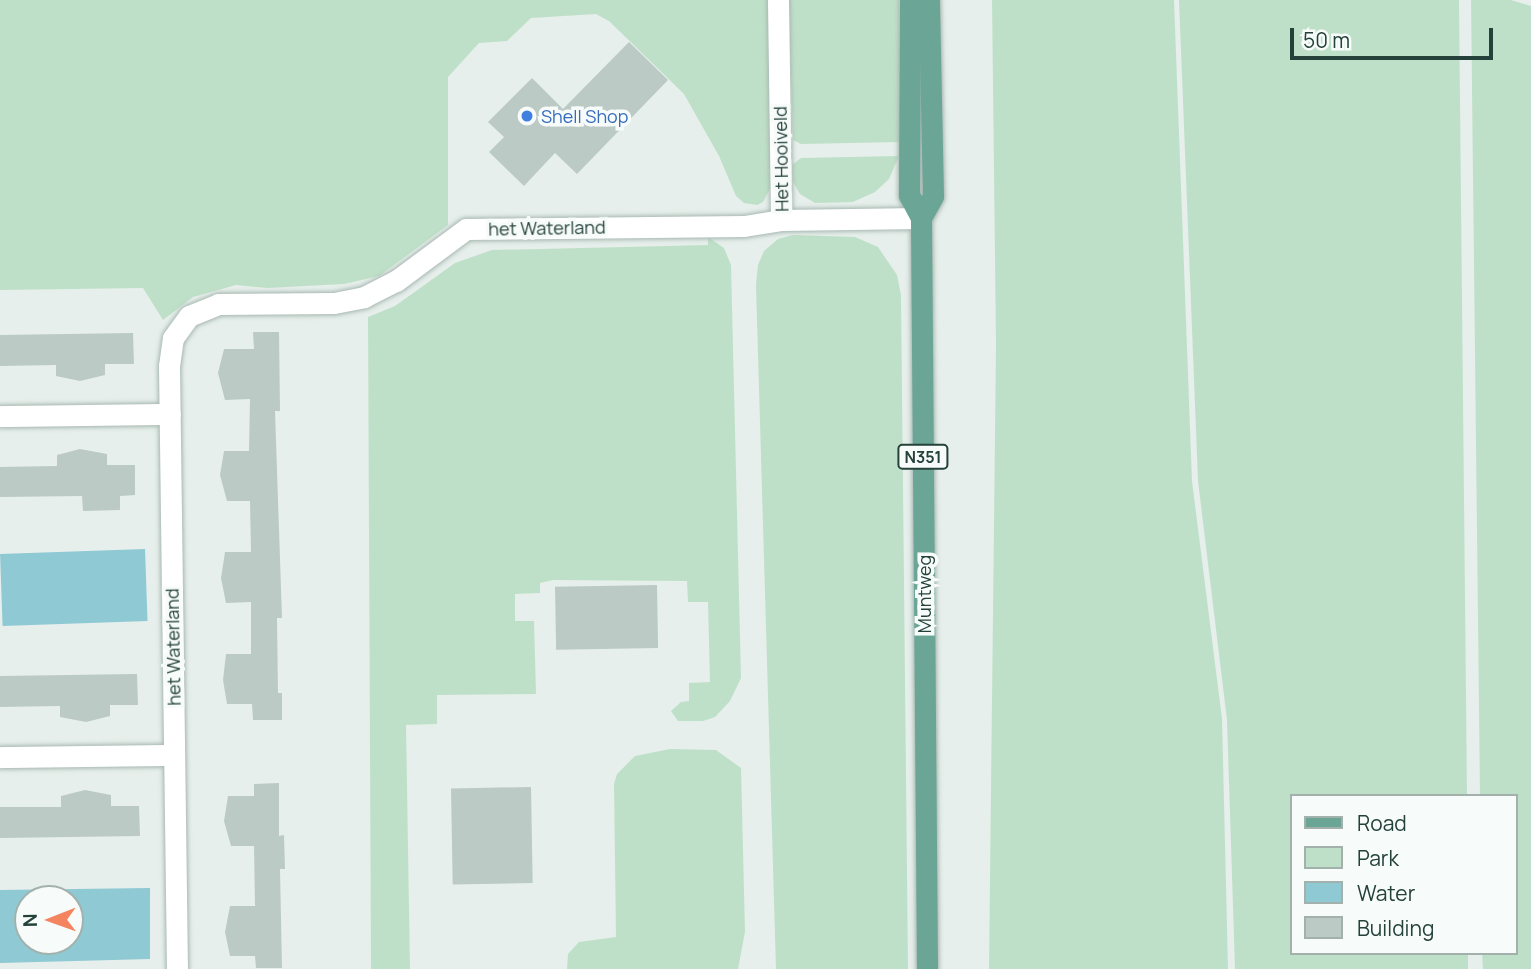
<!DOCTYPE html>
<html>
<head>
<meta charset="utf-8">
<style>
  body { margin:0 }
  #map { position:relative; width:1531px; height:969px; overflow:hidden; background:#e6efeb; font-family:Manrope,sans-serif }
  div>[style] { position:absolute }
  [style*='--x'] { left:calc(var(--x)*1px); top:calc(var(--y)*1px); width:calc(var(--w)*1px); rotate:calc(var(--a)*1deg) }
  .green>* { inset:0; background:#bfe0c8 }
  .water>* { inset:0; background:#8ec9d4; transform-origin:0 0 }
  .building>* { inset:0; background:#bbcac4; transform-origin:0 0 }
  .roads { filter:drop-shadow(0 0 2px #a8b8b2) drop-shadow(0 0 2px #a8b8b2) }
  .minor>* { height:21px; margin:-10.5px; padding:0 10.5px; transform-origin:10.5px; border-radius:10.5px; background:#fff }
  .primary>* { height:21px; margin:-10.5px; padding:0 10.5px; transform-origin:10.5px; border-radius:10.5px; background:#6aa596 }
  .dots>* { width:19px; height:19px; translate:-50% -50%; box-sizing:border-box; border:4px solid #f7fbf9; border-radius:50% }
  span { translate:-50% -50%; white-space:nowrap; text-align:center; line-height:1.15; -webkit-text-stroke:7px #f7fbf9; paint-order:stroke }
  .shield-label span { padding:2px 5px; background:#f7fbf9; border:2px solid; border-radius:5px; -webkit-text-stroke-width:0 }
  .shield-label { font-size:16px; color:#24423a; font-weight:700 }
  .shop-label { font-size:18px; color:#366cbe }
  .left { translate:0 -50%; text-align:left }
  .street-label { font-size:18px; color:#24423a }
  .legend { position:absolute; left:1290px; top:794px; width:228px; height:161px; box-sizing:border-box; background:#f7fbf9; border:2px solid #a3b1ad; margin:0; padding:9px 12px; list-style:none; font-size:21px; color:#24423a }
  .legend li { display:flex; align-items:center; gap:14px; height:35px }
  .legend b { width:35px; border:2px solid #a3b1ad }
  .north { position:absolute; left:14px; top:885px; width:70px; height:70px; box-sizing:border-box; background:#f7fbf9; border:2px solid #a3b1ad; border-radius:50%; rotate:269deg; font-size:19px; font-weight:700; line-height:28px; text-align:center; color:#24423a }
  .north::after { content:''; display:block; margin:auto; width:24px; height:32px; background:#f4845f; clip-path:polygon(50% 0,100% 100%,50% 72%,0 100%) }
  .scale { position:absolute; left:1290px; top:28px; width:203px; height:32px; box-sizing:border-box; border:4px solid #24423a; border-top:0; padding-left:9px; font-size:21px; line-height:24px; white-space:nowrap; color:#24423a; -webkit-text-stroke:5px #f7fbf9; paint-order:stroke }
</style>
</head>
<body>
<div id="map">
  <div class="green">
    <i style="clip-path:polygon(0 0,768px 0,771px 187px,763px 202px,757px 205px,744px 203px,736px 196px,719px 156px,684px 94px,609px 21px,596px 14px,531px 18px,507px 41px,479px 43px,448px 77px,448px 225px,379px 276px,344px 284px,268px 288px,236px 285px,193px 297px,163px 320px,143px 288px,0 290px)"></i>
    <i style="clip-path:polygon(789px 0,899px 0,899px 142px,801px 144px,793px 140px)"></i>
    <i style="clip-path:polygon(992px 0,1174px 0,1192px 481px,1222px 719px,1228px 969px,989px 969px,996px 344px)"></i>
    <i style="clip-path:polygon(1179px 0,1459px 0,1467px 796px,1291px 796px,1291px 953px,1468px 953px,1468px 969px,1235px 969px,1227px 720px,1198px 481px)"></i>
    <i style="clip-path:polygon(1471px 0,1511px 0,1531px 6px,1531px 969px,1483px 969px,1482px 953px,1515px 953px,1515px 796px,1480px 796px)"></i>
    <i style="clip-path:polygon(899px 156px,889px 179px,875px 192px,853px 202px,815px 203px,800px 194px,793px 182px,792px 165px,801px 158px)"></i>
    <i style="clip-path:polygon(793px 235px,855px 237px,878px 247px,897px 275px,901px 295px,908px 969px,776px 969px,756px 285px,758px 265px,764px 251px,778px 239px)"></i>
    <i style="clip-path:polygon(708px 237px,724px 248px,731px 265px,741px 678px,730px 701px,715px 717px,703px 721px,678px 721px,671px 711px,681px 702px,689px 701px,689px 683px,710px 682px,708px 602px,688px 602px,687px 581px,553px 580px,540px 583px,540px 593px,515px 594px,515px 621px,534px 621px,536px 694px,437px 695px,437px 724px,406px 725px,410px 969px,371px 969px,368px 317px,395px 306px,455px 263px,492px 250px,708px 245px)"></i>
    <i style="clip-path:polygon(670px 749px,716px 750px,741px 768px,745px 932px,738px 969px,567px 969px,568px 954px,579px 942px,616px 937px,614px 784px,617px 774px,635px 756px)"></i>
  </div>
  <div class="water">
    <i style="left:145px;top:549px;width:72px;height:145px;rotate:88deg"></i>
    <i style="clip-path:polygon(evenodd,150px 888px,150px 959px,0 963px,0 890px,150px 888px,28px 899px,70px 899px,70px 941px,28px 941px,28px 899px)"></i>
  </div>
  <div class="building">
    <i style="clip-path:polygon(629px 42px,668px 80px,577px 174px,555px 153px,524px 186px,489px 152px,504px 137px,488px 122px,532px 78px,563px 109px)"></i>
    <i style="clip-path:polygon(253px 332px,279px 332px,280px 411px,275px 411px,282px 618px,277px 618px,278px 693px,282px 693px,282px 720px,253px 720px,252px 704px,227px 704px,223px 680px,226px 654px,251px 654px,251px 602px,226px 603px,221px 578px,225px 552px,251px 552px,250px 501px,227px 501px,220px 475px,224px 451px,249px 451px,250px 399px,225px 400px,218px 373px,224px 349px,254px 349px)"></i>
    <i style="clip-path:polygon(133px 333px,134px 364px,105px 364px,105px 375px,80px 381px,56px 376px,56px 365px,0 366px,0 335px)"></i>
    <i style="clip-path:polygon(80px 449px,107px 454px,107px 465px,135px 465px,135px 495px,120px 496px,120px 510px,83px 511px,82px 496px,0 497px,0 467px,57px 466px,57px 455px)"></i>
    <i style="left:657px;top:585px;width:63px;height:102px;rotate:89deg"></i>
    <i style="clip-path:polygon(137px 674px,138px 705px,110px 705px,110px 716px,86px 722px,60px 717px,60px 706px,0 707px,0 676px)"></i>
    <i style="clip-path:polygon(279px 783px,279px 836px,284px 835px,285px 869px,280px 869px,282px 968px,256px 968px,255px 956px,230px 956px,225px 932px,230px 906px,255px 906px,254px 846px,231px 846px,224px 821px,228px 796px,254px 796px,254px 784px)"></i>
    <i style="left:531px;top:787px;width:96px;height:80px;rotate:89deg"></i>
    <i style="clip-path:polygon(85px 790px,111px 795px,111px 806px,139px 806px,140px 836px,0 838px,0 807px,61px 807px,61px 796px)"></i>
  </div>
  <div class="roads">
    <div class="minor">
      <i style="--x:778;--y:0;--w:220;--a:89.2"></i>
      <i style="--x:0;--y:416;--w:170;--a:-0.7"></i>
      <i style="--x:0;--y:757;--w:174;--a:-0.7"></i>
      <i style="--x:177;--y:969;--w:603;--a:-90.76"></i>
      <i style="--x:169;--y:366;--w:28;--a:-82"></i>
      <i style="--x:173;--y:338;--w:27;--a:-54"></i>
      <i style="--x:189;--y:316;--w:31;--a:-22"></i>
      <i style="--x:218;--y:304;--w:116;--a:-0.5"></i>
      <i style="--x:334;--y:303;--w:31;--a:-11"></i>
      <i style="--x:364;--y:297;--w:36;--a:-27"></i>
      <i style="--x:396;--y:281;--w:87;--a:-36.6"></i>
      <i style="--x:466;--y:229;--w:278;--a:-0.6"></i>
      <i style="--x:744;--y:226;--w:37;--a:-9"></i>
      <i style="--x:781;--y:220;--w:140;--a:-0.8"></i>
    </div>
    <div class="primary">
      <i style="--x:910;--y:0;--w:195;--a:90.3"></i>
      <i style="--x:909;--y:195;--w:26;--a:62"></i>
      <i style="--x:927;--y:969;--w:751;--a:-90.46"></i>
      <i style="--x:921;--y:218;--w:25;--a:-61"></i>
      <i style="--x:933;--y:196;--w:196;--a:-91.2"></i>
    </div>
  </div>
  <div class="dots">
    <i style="left:527px;top:116px;background:#3f7fe0"></i>
  </div>
  <div class="shield-label">
    <span style="left:923px;top:457px">N351</span>
  </div>
  <div class="shop-label">
    <span class="left" style="left:541px;top:116px">Shell Shop</span>
  </div>
  <div class="street-label">
    <span style="left:781px;top:159px;rotate:-91deg">Het Hooiveld</span>
    <span style="left:547px;top:228px;rotate:-1deg">het Waterland</span>
    <span style="left:924px;top:594px;rotate:-90deg">Muntweg</span>
    <span style="left:173px;top:647px;rotate:-91deg">het Waterland</span>
  </div>
  <ul class="legend">
  <li><b style="height:9px;background:#6aa596"></b>Road</li>
  <li><b style="height:19px;background:#bfe0c8"></b>Park</li>
  <li><b style="height:19px;background:#8ec9d4"></b>Water</li>
  <li><b style="height:19px;background:#bbcac4"></b>Building</li>
  </ul>
  <div class="north">N</div>
  <div class="scale">50 m</div>
</div>
</body>
</html>
